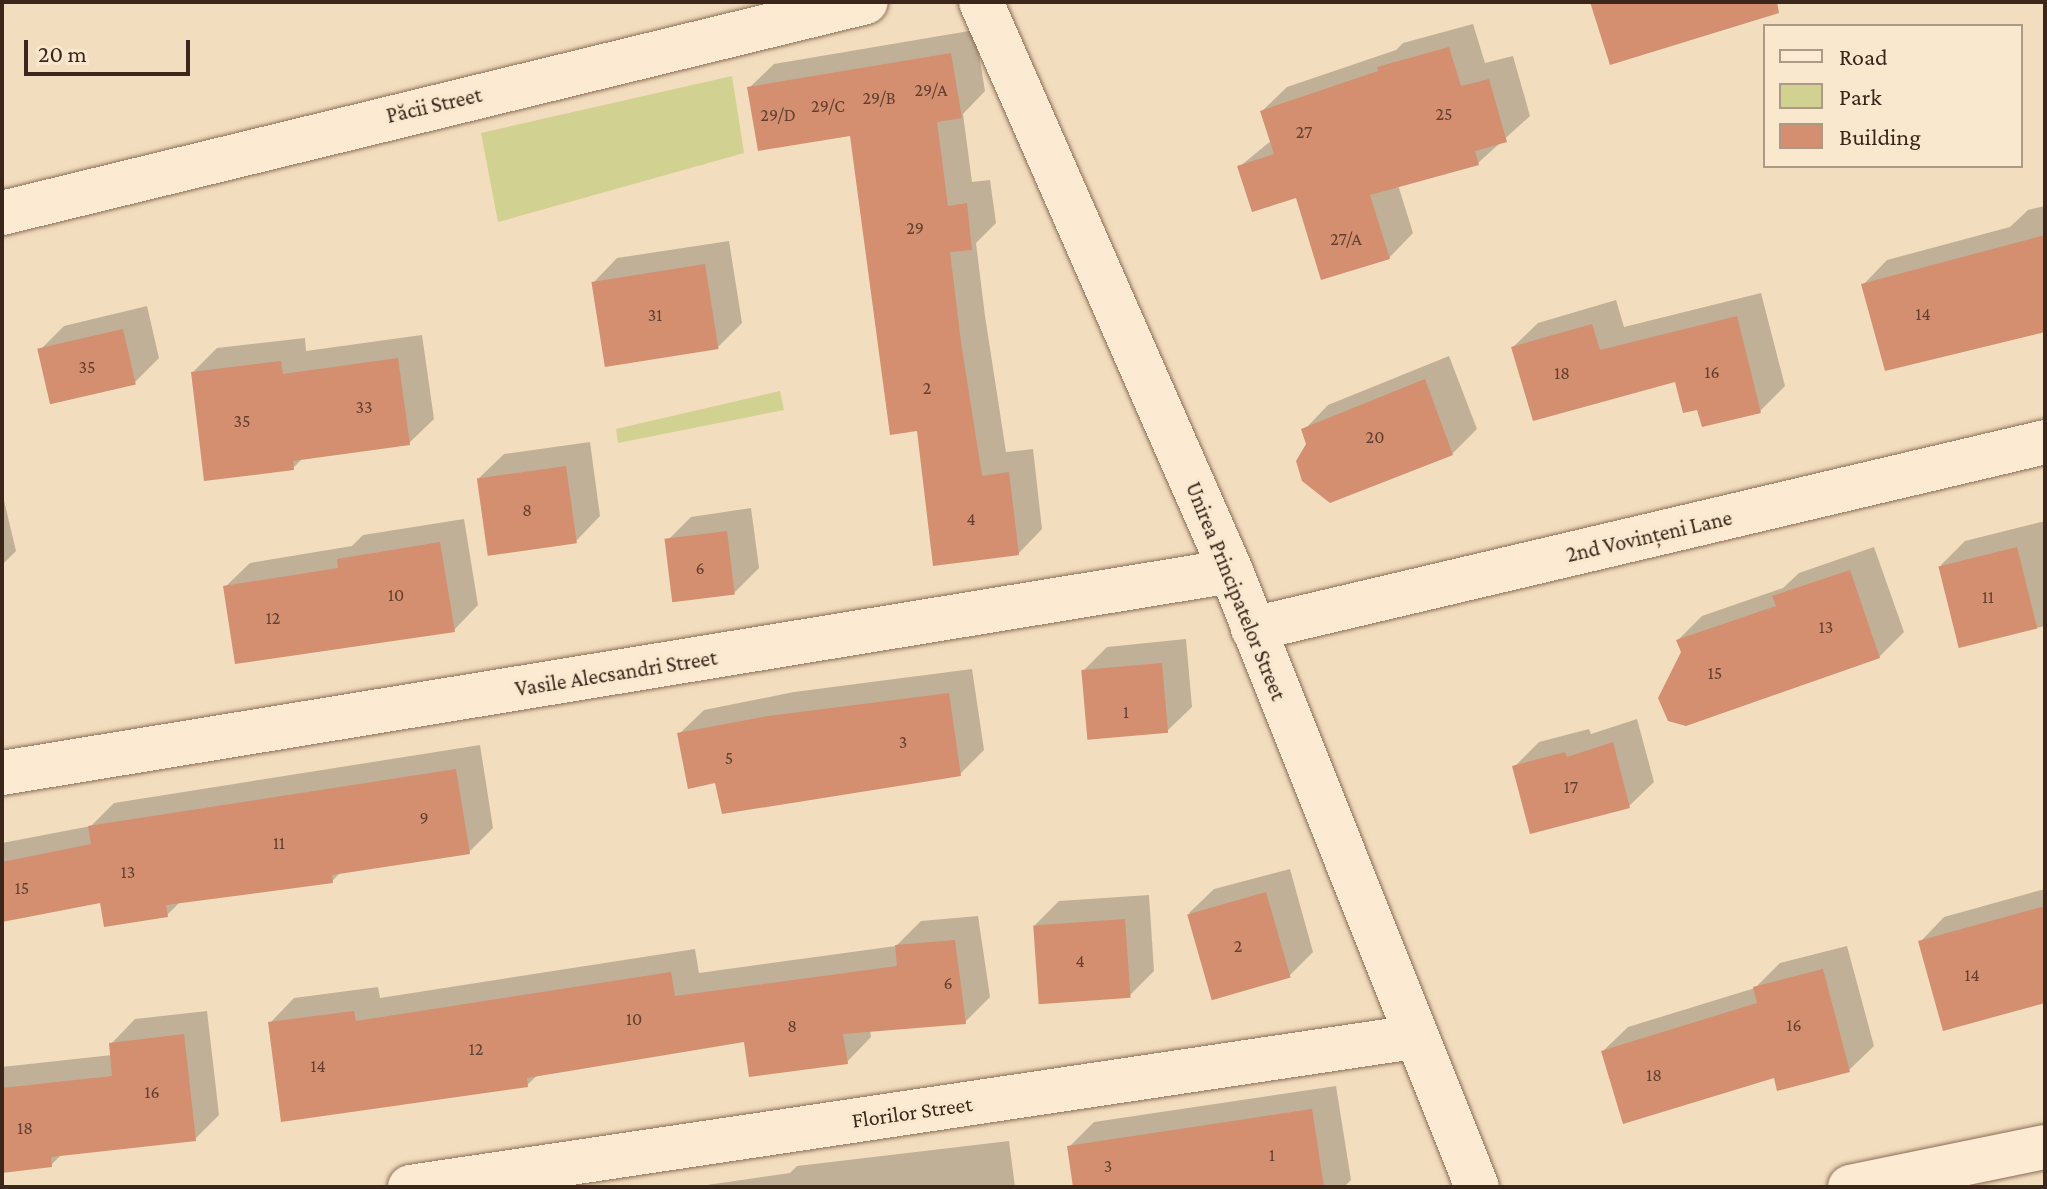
<!DOCTYPE html>
<html>
<head>
<meta charset="utf-8">
<style>
  body { margin:0 }
  #map { position:relative; width:2047px; height:1189px; overflow:hidden; background:#f2ddbe; font-family:"Crimson Pro",serif }
  div>[style] { position:absolute }
  [style*='--x'] { left:calc(var(--x)*1px); top:calc(var(--y)*1px); width:calc(var(--w)*1px); rotate:calc(var(--a)*1deg) }
  .green>* { inset:0; background:#d1d191 }
  .shadow>* { inset:0; background:#0003 }
  .building>* { inset:0; background:#d48e70; transform-origin:0 0 }
  .roads { filter:drop-shadow(0 0 2px #8c6c55) drop-shadow(0 0 2px #8c6c55) }
  .minor>* { height:44px; margin:-22px; padding:0 22px; transform-origin:22px; border-radius:22px; background:#fcebd2 }
  span { translate:-50% -50%; white-space:nowrap; text-align:center; line-height:1.15; -webkit-text-stroke:6px #f9e8ce; paint-order:stroke }
  .number-label { font-size:18px; color:#604030 }
  .number-label span { -webkit-text-stroke-width:0 }
  .street-label { font-size:22px; color:#3a261b }
  .frame { position:absolute; inset:0; border:4px solid #3a261b; pointer-events:none }
  .legend { position:absolute; left:1763px; top:24px; width:260px; height:144px; box-sizing:border-box; background:#f9e8ce; border:2px solid #ad9a86; margin:0; padding:10px 14px; list-style:none; font-size:24px; color:#3a261b }
  .legend li { display:flex; align-items:center; gap:16px; height:40px }
  .legend b { width:40px; border:2px solid #ad9a86 }
  .scale { position:absolute; left:24px; top:40px; width:166px; height:36px; box-sizing:border-box; border:4px solid #3a261b; border-top:0; padding-left:10px; font-size:24px; line-height:28px; white-space:nowrap; color:#3a261b; -webkit-text-stroke:6px #f9e8ce; paint-order:stroke }
</style>
</head>
<body>
<div id="map">
  <div class="green">
    <i style="clip-path:polygon(732px 76px,744px 153px,498px 222px,481px 133px)"></i>
    <i style="clip-path:polygon(780px 391px,784px 410px,618px 443px,616px 429px)"></i>
  </div>
  <div class="shadow">
    <i style="clip-path:polygon(1473px 24px,1485px 63px,1513px 56px,1530px 116px,1478px 163px,1398px 185px,1413px 233px,1389px 258px,1297px 195px,1239px 167px,1272px 140px,1262px 111px,1287px 87px,1396px 50px,1403px 43px)"></i>
    <i style="clip-path:polygon(975px 30px,985px 91px,963px 114px,972px 182px,990px 180px,996px 223px,976px 243px,985px 316px,1006px 452px,1033px 449px,1042px 529px,1018px 554px,918px 429px,852px 133px,749px 88px,774px 64px)"></i>
    <i style="clip-path:polygon(2045px 206px,2045px 330px,1863px 285px,1887px 260px,2010px 227px,2028px 210px)"></i>
    <i style="clip-path:polygon(729px 241px,742px 323px,718px 347px,593px 283px,617px 258px)"></i>
    <i style="clip-path:polygon(1761px 293px,1785px 386px,1760px 411px,1699px 408px,1677px 379px,1513px 347px,1538px 323px,1616px 300px,1624px 327px)"></i>
    <i style="clip-path:polygon(147px 306px,159px 358px,135px 382px,40px 350px,64px 326px)"></i>
    <i style="clip-path:polygon(422px 335px,434px 419px,409px 443px,303px 458px,293px 468px,193px 372px,217px 348px,305px 338px,306px 351px)"></i>
    <i style="clip-path:polygon(1449px 356px,1477px 429px,1452px 454px,1308px 444px,1304px 430px,1328px 405px)"></i>
    <i style="clip-path:polygon(590px 442px,600px 516px,576px 541px,479px 478px,504px 454px)"></i>
    <i style="clip-path:polygon(2px 492px,16px 551px,2px 565px)"></i>
    <i style="clip-path:polygon(751px 508px,759px 568px,734px 593px,667px 541px,691px 517px)"></i>
    <i style="clip-path:polygon(464px 519px,478px 605px,454px 630px,225px 587px,250px 563px,352px 546px,363px 535px)"></i>
    <i style="clip-path:polygon(2045px 521px,2045px 626px,1960px 646px,1941px 565px,1965px 541px)"></i>
    <i style="clip-path:polygon(1874px 547px,1904px 632px,1879px 657px,1684px 652px,1678px 640px,1702px 616px,1783px 588px,1799px 573px)"></i>
    <i style="clip-path:polygon(1186px 639px,1192px 707px,1167px 731px,1083px 671px,1107px 647px)"></i>
    <i style="clip-path:polygon(972px 669px,984px 750px,960px 774px,717px 781px,679px 734px,704px 710px,794px 692px)"></i>
    <i style="clip-path:polygon(1637px 719px,1654px 782px,1629px 806px,1514px 767px,1539px 742px,1589px 729px,1591px 734px)"></i>
    <i style="clip-path:polygon(480px 745px,493px 828px,469px 852px,342px 871px,332px 881px,181px 901px,167px 915px,102px 901px,2px 921px,2px 843px,91px 826px,114px 803px)"></i>
    <i style="clip-path:polygon(1290px 869px,1313px 952px,1288px 977px,1189px 913px,1214px 889px)"></i>
    <i style="clip-path:polygon(2045px 889px,2045px 994px,1920px 942px,1944px 917px)"></i>
    <i style="clip-path:polygon(1149px 895px,1154px 971px,1129px 996px,1035px 925px,1059px 901px)"></i>
    <i style="clip-path:polygon(978px 916px,990px 997px,965px 1022px,870px 1030px,871px 1037px,847px 1062px,746px 1040px,539px 1074px,527px 1085px,270px 1023px,294px 998px,378px 987px,380px 998px,695px 949px,699px 973px,896px 946px,921px 921px)"></i>
    <i style="clip-path:polygon(1847px 946px,1874px 1046px,1849px 1070px,1603px 1051px,1628px 1027px,1755px 988px,1780px 963px)"></i>
    <i style="clip-path:polygon(207px 1011px,219px 1115px,195px 1139px,62px 1154px,51px 1165px,2px 1171px,2px 1067px,112px 1055px,111px 1044px,135px 1019px)"></i>
    <i style="clip-path:polygon(1336px 1086px,1351px 1180px,1344px 1187px,1076px 1187px,1069px 1147px,1094px 1122px)"></i>
    <i style="clip-path:polygon(1009px 1141px,1015px 1187px,693px 1187px,790px 1173px,797px 1166px)"></i>
  </div>
  <div class="building">
    <i style="clip-path:polygon(1590px 2px,1777px 2px,1779px 13px,1610px 65px)"></i>
    <i style="clip-path:polygon(1449px 47px,1461px 86px,1489px 79px,1507px 142px,1475px 151px,1479px 165px,1370px 195px,1390px 259px,1321px 280px,1296px 198px,1252px 212px,1237px 166px,1274px 154px,1260px 111px,1378px 71px,1377px 67px)"></i>
    <i style="clip-path:polygon(951px 53px,962px 118px,937px 122px,948px 206px,967px 203px,972px 250px,950px 252px,961px 342px,982px 476px,1009px 472px,1019px 555px,933px 566px,917px 431px,890px 435px,850px 136px,758px 151px,747px 87px)"></i>
    <i style="clip-path:polygon(2045px 235px,2045px 332px,1885px 371px,1861px 284px)"></i>
    <i style="left:705px;top:264px;width:86px;height:115px;rotate:81deg"></i>
    <i style="clip-path:polygon(1737px 316px,1761px 413px,1702px 427px,1697px 410px,1683px 413px,1675px 382px,1533px 421px,1511px 347px,1592px 324px,1600px 350px)"></i>
    <i style="left:123px;top:329px;width:57px;height:88px;rotate:77deg"></i>
    <i style="clip-path:polygon(398px 358px,410px 445px,293px 461px,294px 470px,204px 481px,191px 372px,281px 361px,283px 374px)"></i>
    <i style="clip-path:polygon(1425px 379px,1453px 455px,1330px 503px,1302px 481px,1296px 461px,1306px 444px,1301px 429px)"></i>
    <i style="left:566px;top:466px;width:78px;height:90px;rotate:82deg"></i>
    <i style="left:727px;top:531px;width:64px;height:63px;rotate:83deg"></i>
    <i style="clip-path:polygon(440px 542px,455px 632px,235px 664px,223px 586px,338px 568px,337px 559px)"></i>
    <i style="left:2017px;top:547px;width:84px;height:81px;rotate:76deg"></i>
    <i style="clip-path:polygon(1850px 570px,1880px 658px,1686px 726px,1668px 721px,1658px 698px,1681px 652px,1676px 640px,1776px 606px,1772px 596px)"></i>
    <i style="left:1162px;top:663px;width:70px;height:81px;rotate:85deg"></i>
    <i style="clip-path:polygon(949px 693px,961px 776px,722px 814px,715px 783px,688px 789px,677px 733px,768px 716px)"></i>
    <i style="clip-path:polygon(1613px 742px,1630px 808px,1530px 834px,1512px 766px,1565px 752px,1567px 757px)"></i>
    <i style="clip-path:polygon(456px 769px,470px 854px,332px 875px,333px 883px,166px 905px,168px 917px,104px 927px,100px 903px,2px 922px,2px 862px,91px 844px,88px 826px)"></i>
    <i style="left:1266px;top:892px;width:89px;height:82px;rotate:74deg"></i>
    <i style="clip-path:polygon(2045px 906px,2045px 1003px,1943px 1031px,1918px 941px)"></i>
    <i style="left:1125px;top:919px;width:79px;height:92px;rotate:86deg"></i>
    <i style="clip-path:polygon(955px 940px,966px 1024px,843px 1034px,848px 1064px,749px 1077px,744px 1042px,527px 1078px,528px 1087px,281px 1122px,268px 1022px,354px 1011px,356px 1021px,671px 972px,675px 996px,897px 966px,895px 945px)"></i>
    <i style="clip-path:polygon(1823px 969px,1850px 1072px,1777px 1091px,1774px 1078px,1623px 1124px,1601px 1051px,1757px 1003px,1753px 987px)"></i>
    <i style="clip-path:polygon(184px 1034px,196px 1141px,51px 1157px,52px 1167px,2px 1173px,2px 1088px,112px 1076px,109px 1043px)"></i>
    <i style="clip-path:polygon(1312px 1109px,1324px 1187px,1073px 1187px,1067px 1146px)"></i>
  </div>
  <div class="roads">
    <div class="minor">
      <i style="--x:981;--y:2;--w:621;--a:66.28"></i>
      <i style="--x:1231;--y:571;--w:663;--a:68.23"></i>
      <i style="--x:2;--y:213;--w:889;--a:-13.72"></i>
      <i style="--x:1253;--y:629;--w:814;--a:-13.28"></i>
      <i style="--x:2;--y:773;--w:1245;--a:-9.33"></i>
      <i style="--x:410;--y:1187;--w:1015;--a:-8.5"></i>
      <i style="--x:1850;--y:1187;--w:199;--a:-11.6"></i>
    </div>
  </div>
  <div class="number-label">
    <span style="left:931px;top:90px">29/A</span>
    <span style="left:879px;top:98px">29/B</span>
    <span style="left:828px;top:106px">29/C</span>
    <span style="left:1444px;top:114px">25</span>
    <span style="left:778px;top:115px">29/D</span>
    <span style="left:1304px;top:132px">27</span>
    <span style="left:915px;top:228px">29</span>
    <span style="left:1346px;top:239px">27/A</span>
    <span style="left:1923px;top:314px">14</span>
    <span style="left:655px;top:315px">31</span>
    <span style="left:87px;top:367px">35</span>
    <span style="left:1712px;top:372px">16</span>
    <span style="left:1562px;top:373px">18</span>
    <span style="left:927px;top:388px">2</span>
    <span style="left:364px;top:407px">33</span>
    <span style="left:242px;top:421px">35</span>
    <span style="left:1375px;top:437px">20</span>
    <span style="left:527px;top:510px">8</span>
    <span style="left:971px;top:519px">4</span>
    <span style="left:700px;top:568px">6</span>
    <span style="left:396px;top:595px">10</span>
    <span style="left:1988px;top:597px">11</span>
    <span style="left:273px;top:618px">12</span>
    <span style="left:1826px;top:627px">13</span>
    <span style="left:1715px;top:673px">15</span>
    <span style="left:1126px;top:712px">1</span>
    <span style="left:903px;top:742px">3</span>
    <span style="left:729px;top:758px">5</span>
    <span style="left:1571px;top:787px">17</span>
    <span style="left:424px;top:818px">9</span>
    <span style="left:279px;top:843px">11</span>
    <span style="left:128px;top:872px">13</span>
    <span style="left:22px;top:888px">15</span>
    <span style="left:1238px;top:946px">2</span>
    <span style="left:1080px;top:961px">4</span>
    <span style="left:1972px;top:975px">14</span>
    <span style="left:948px;top:983px">6</span>
    <span style="left:634px;top:1019px">10</span>
    <span style="left:1794px;top:1025px">16</span>
    <span style="left:792px;top:1026px">8</span>
    <span style="left:476px;top:1049px">12</span>
    <span style="left:318px;top:1066px">14</span>
    <span style="left:1654px;top:1075px">18</span>
    <span style="left:152px;top:1092px">16</span>
    <span style="left:25px;top:1128px">18</span>
    <span style="left:1272px;top:1155px">1</span>
    <span style="left:1108px;top:1166px">3</span>
  </div>
  <div class="street-label">
    <span style="left:434px;top:105px;rotate:-13deg">Păcii Street</span>
    <span style="left:1649px;top:536px;rotate:-13deg">2nd Vovințeni Lane</span>
    <span style="left:1236px;top:591px;rotate:68deg">Unirea Principatelor Street</span>
    <span style="left:616px;top:673px;rotate:-9deg">Vasile Alecsandri Street</span>
    <span style="left:912px;top:1112px;rotate:-8deg">Florilor Street</span>
  </div>
  <div class="frame"></div>
  <ul class="legend">
  <li><b style="height:10px;background:#fcebd2"></b>Road</li>
  <li><b style="height:22px;background:#d1d191"></b>Park</li>
  <li><b style="height:22px;background:#d48e70"></b>Building</li>
  </ul>
  <div class="scale">20 m</div>
</div>
</body>
</html>
